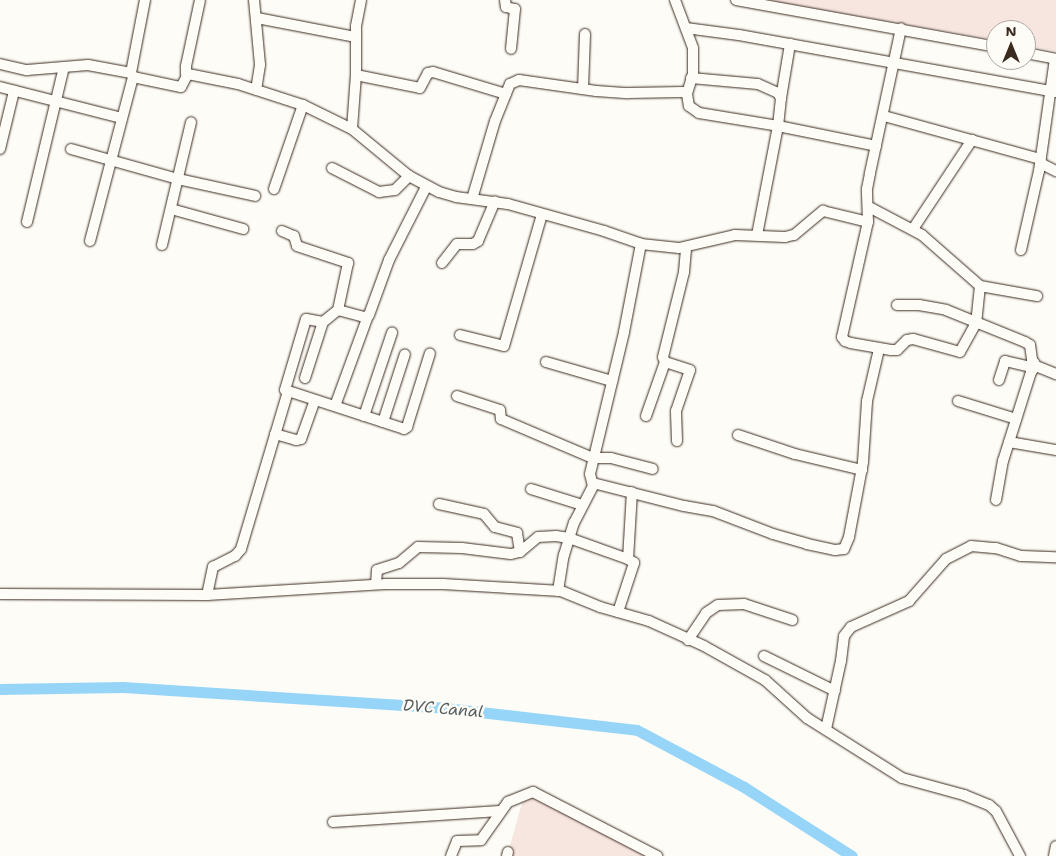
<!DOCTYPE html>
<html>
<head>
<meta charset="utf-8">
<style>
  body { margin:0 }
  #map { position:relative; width:1056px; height:856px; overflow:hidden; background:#fdfcf7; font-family:"Shantell Sans",sans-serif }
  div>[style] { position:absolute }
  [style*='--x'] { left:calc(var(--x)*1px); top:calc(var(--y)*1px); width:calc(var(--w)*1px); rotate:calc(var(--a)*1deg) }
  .built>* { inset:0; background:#f7e5e0 }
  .canal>* { height:11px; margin:-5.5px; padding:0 5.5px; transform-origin:5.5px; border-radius:5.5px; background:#97d5f8 }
  .roads { filter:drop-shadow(0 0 1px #3b2a1e) drop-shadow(0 0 1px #3b2a1e) }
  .street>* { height:10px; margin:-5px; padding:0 5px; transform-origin:5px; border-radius:5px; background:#fdfcf7 }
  span { translate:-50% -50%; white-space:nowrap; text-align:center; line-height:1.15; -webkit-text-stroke:5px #fdfcf7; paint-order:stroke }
  .water-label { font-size:16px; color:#575d5f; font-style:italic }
  .north { position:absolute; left:986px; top:20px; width:50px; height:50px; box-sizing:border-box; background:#fdfcf7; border:1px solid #afa8a0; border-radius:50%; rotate:0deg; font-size:14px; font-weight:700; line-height:20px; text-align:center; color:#3b2a1e }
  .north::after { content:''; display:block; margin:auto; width:18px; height:22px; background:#3b2a1e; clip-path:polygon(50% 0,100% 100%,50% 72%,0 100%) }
</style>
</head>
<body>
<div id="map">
  <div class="built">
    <i style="clip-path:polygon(766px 0,1056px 0,1056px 51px,1026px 46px,1026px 30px,996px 30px,996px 40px)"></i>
    <i style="clip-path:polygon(526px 789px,647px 856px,507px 856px)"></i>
  </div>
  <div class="canal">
    <i style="--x:0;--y:689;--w:123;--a:-0.9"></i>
    <i style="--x:123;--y:687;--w:323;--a:3.7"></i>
    <i style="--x:445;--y:708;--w:193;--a:6.5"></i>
    <i style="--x:637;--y:730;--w:121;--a:28"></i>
    <i style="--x:744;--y:787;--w:128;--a:32.6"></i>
  </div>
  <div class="roads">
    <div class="street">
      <i style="--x:145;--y:0;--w:74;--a:100.9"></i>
      <i style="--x:131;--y:73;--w:4;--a:63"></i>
      <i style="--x:133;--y:77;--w:49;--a:11.8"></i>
      <i style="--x:181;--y:87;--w:15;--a:-62"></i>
      <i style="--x:188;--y:74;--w:51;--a:11.3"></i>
      <i style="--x:238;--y:84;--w:68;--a:17.9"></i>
      <i style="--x:303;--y:105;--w:55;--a:26.1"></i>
      <i style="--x:352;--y:129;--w:74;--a:39.5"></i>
      <i style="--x:409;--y:176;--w:34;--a:28"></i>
      <i style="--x:439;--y:192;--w:18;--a:16"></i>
      <i style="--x:456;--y:197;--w:52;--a:7.7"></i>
      <i style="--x:508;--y:204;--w:100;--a:15.7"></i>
      <i style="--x:604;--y:231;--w:39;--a:19"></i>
      <i style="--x:641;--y:244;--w:38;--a:6"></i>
      <i style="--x:679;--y:248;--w:57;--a:-13.1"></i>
      <i style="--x:735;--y:235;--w:50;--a:2.3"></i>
      <i style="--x:785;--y:237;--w:9;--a:-13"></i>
      <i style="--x:794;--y:235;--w:38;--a:-40"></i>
      <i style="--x:823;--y:211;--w:46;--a:13.7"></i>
      <i style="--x:254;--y:0;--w:65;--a:84.7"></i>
      <i style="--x:260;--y:65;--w:25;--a:99"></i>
      <i style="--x:505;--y:0;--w:7;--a:82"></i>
      <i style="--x:506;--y:7;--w:9;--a:13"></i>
      <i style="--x:515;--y:9;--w:40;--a:95.7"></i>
      <i style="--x:675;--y:0;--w:51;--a:69.4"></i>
      <i style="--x:693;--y:48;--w:26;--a:90"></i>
      <i style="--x:693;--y:74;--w:21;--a:107"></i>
      <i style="--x:736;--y:0;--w:264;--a:10.2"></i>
      <i style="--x:257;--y:18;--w:101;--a:10.9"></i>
      <i style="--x:686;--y:28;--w:53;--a:7.5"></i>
      <i style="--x:739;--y:35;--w:322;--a:10.2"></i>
      <i style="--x:1026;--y:53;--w:31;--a:11"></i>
      <i style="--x:0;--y:64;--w:28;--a:13"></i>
      <i style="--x:27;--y:70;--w:61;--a:-4.7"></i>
      <i style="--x:88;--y:65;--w:44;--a:10.5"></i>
      <i style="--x:186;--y:74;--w:8;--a:-90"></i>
      <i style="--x:186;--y:66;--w:67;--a:-78"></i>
      <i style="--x:356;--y:75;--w:65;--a:11.5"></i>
      <i style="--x:420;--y:88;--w:17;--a:-62"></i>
      <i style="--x:428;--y:73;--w:5;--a:-11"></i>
      <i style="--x:433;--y:72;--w:76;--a:16.8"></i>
      <i style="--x:691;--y:78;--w:67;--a:5.1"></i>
      <i style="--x:758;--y:84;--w:22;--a:24"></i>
      <i style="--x:778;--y:93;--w:6;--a:59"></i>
      <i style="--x:781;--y:98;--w:28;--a:96"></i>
      <i style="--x:778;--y:126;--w:111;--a:100.9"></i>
      <i style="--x:0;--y:87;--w:126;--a:14.3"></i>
      <i style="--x:583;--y:89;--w:55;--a:-87.9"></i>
      <i style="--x:781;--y:98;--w:55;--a:-80.5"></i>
      <i style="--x:884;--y:116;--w:162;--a:15.4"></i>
      <i style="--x:1040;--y:159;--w:5;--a:68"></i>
      <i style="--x:1042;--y:164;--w:16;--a:27"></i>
      <i style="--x:352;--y:129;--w:54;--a:-85.8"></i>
      <i style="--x:356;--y:75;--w:49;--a:-90"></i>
      <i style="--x:356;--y:26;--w:26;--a:-79"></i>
      <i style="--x:0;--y:149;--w:60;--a:-76.4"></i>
      <i style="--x:71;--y:149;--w:111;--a:15.7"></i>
      <i style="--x:178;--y:179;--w:79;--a:12.4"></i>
      <i style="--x:332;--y:168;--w:53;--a:27.1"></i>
      <i style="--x:379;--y:192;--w:16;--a:-7"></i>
      <i style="--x:395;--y:190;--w:20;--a:-45"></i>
      <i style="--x:274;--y:189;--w:89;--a:-71"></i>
      <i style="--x:472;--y:199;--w:81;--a:-73.6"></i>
      <i style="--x:495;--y:121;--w:40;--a:-68"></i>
      <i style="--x:510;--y:84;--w:10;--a:-24"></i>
      <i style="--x:519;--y:80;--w:78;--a:8.1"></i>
      <i style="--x:596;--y:91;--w:32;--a:4"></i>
      <i style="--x:628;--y:93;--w:55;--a:-1"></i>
      <i style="--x:683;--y:92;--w:4;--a:27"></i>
      <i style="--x:687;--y:94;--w:12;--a:81"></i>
      <i style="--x:689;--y:106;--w:12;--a:35"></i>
      <i style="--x:699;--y:113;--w:80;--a:9.3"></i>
      <i style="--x:778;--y:126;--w:100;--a:11.5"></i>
      <i style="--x:869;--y:207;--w:60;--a:27.8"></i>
      <i style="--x:922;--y:235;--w:77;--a:41.3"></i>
      <i style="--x:980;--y:286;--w:37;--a:96"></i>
      <i style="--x:976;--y:323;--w:33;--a:119"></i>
      <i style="--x:960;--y:352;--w:49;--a:-164.5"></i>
      <i style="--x:913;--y:339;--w:6;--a:171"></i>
      <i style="--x:907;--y:340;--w:14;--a:135"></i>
      <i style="--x:897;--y:350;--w:6;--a:180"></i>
      <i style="--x:891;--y:350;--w:41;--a:-170.1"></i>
      <i style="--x:851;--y:343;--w:6;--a:-162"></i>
      <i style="--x:845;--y:341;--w:5;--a:-127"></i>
      <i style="--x:842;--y:337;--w:118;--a:-77.3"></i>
      <i style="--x:868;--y:222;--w:33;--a:-92"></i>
      <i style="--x:867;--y:189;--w:16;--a:-79"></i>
      <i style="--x:870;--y:173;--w:148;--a:-77.9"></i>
      <i style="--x:171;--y:209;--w:75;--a:15.5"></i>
      <i style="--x:27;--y:222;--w:159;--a:-76.6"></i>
      <i style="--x:913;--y:229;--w:107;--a:-56.5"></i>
      <i style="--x:282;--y:231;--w:13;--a:23"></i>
      <i style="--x:294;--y:236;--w:10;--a:73"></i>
      <i style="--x:297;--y:246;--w:54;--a:18.4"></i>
      <i style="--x:348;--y:263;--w:48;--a:102"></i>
      <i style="--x:90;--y:241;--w:170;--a:-75.3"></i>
      <i style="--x:162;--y:245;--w:126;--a:-76.7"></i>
      <i style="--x:1021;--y:250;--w:81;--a:-77.2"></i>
      <i style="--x:1039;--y:171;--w:113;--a:-81.9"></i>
      <i style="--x:442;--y:263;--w:24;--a:-52"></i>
      <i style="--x:457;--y:244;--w:16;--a:0"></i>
      <i style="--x:473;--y:244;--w:6;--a:-31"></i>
      <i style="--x:478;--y:241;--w:43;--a:-67"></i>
      <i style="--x:980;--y:286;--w:58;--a:10"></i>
      <i style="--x:897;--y:305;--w:22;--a:0"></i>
      <i style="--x:919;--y:305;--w:27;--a:10"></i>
      <i style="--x:946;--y:310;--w:85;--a:22.1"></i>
      <i style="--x:1025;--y:342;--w:6;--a:31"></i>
      <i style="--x:1030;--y:345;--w:15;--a:82"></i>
      <i style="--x:1032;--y:360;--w:7;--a:56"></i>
      <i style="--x:1036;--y:366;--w:22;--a:22"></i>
      <i style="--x:323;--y:322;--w:17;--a:-170"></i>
      <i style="--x:306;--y:319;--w:74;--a:106.5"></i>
      <i style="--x:285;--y:390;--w:125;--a:18.1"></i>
      <i style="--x:404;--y:429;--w:4;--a:-34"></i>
      <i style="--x:407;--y:427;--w:77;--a:-72.7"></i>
      <i style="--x:460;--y:335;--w:45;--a:14"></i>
      <i style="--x:504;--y:346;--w:137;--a:-73.9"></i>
      <i style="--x:546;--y:362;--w:69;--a:16.1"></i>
      <i style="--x:305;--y:378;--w:59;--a:-72.2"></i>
      <i style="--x:323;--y:322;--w:19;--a:-39"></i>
      <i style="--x:338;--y:310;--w:28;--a:15"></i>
      <i style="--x:365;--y:317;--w:4;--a:-27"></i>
      <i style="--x:369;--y:315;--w:59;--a:-70"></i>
      <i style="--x:389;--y:260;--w:82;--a:-63.1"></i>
      <i style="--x:999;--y:380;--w:20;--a:-72"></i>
      <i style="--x:1005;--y:361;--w:26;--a:13"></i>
      <i style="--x:1030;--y:367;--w:6;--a:-45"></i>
      <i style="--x:457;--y:396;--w:45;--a:18"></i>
      <i style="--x:500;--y:410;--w:9;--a:84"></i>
      <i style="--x:501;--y:419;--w:100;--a:23"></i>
      <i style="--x:593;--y:458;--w:18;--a:0"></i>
      <i style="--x:611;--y:458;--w:43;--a:14.7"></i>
      <i style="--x:958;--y:401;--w:61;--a:17.2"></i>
      <i style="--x:335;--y:406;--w:96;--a:-69.9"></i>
      <i style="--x:364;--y:416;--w:88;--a:-71.4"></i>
      <i style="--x:646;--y:416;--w:57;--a:-70.6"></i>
      <i style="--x:383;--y:422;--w:71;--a:-72.1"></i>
      <i style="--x:275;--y:434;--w:22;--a:16"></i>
      <i style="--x:296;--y:440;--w:5;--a:-11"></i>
      <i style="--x:301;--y:439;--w:41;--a:-70.3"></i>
      <i style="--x:738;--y:435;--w:60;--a:18.4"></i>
      <i style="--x:795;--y:454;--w:69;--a:13.4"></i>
      <i style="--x:677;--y:441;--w:30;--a:-92"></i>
      <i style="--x:676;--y:411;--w:43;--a:-71.1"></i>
      <i style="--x:690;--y:370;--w:26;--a:-162"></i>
      <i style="--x:665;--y:362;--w:5;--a:-112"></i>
      <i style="--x:663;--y:357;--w:88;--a:-76.1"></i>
      <i style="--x:684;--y:272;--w:25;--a:-85"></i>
      <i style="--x:1009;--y:442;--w:48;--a:9.7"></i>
      <i style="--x:593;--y:483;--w:94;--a:14.2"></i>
      <i style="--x:684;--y:506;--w:29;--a:10"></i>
      <i style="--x:713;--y:511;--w:64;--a:21"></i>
      <i style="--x:773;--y:534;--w:35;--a:16"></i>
      <i style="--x:807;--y:544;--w:29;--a:12"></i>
      <i style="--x:835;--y:550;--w:9;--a:-6"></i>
      <i style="--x:844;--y:549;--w:13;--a:-67"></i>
      <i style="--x:849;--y:537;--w:76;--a:-79.4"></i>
      <i style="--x:863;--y:462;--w:61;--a:-86.2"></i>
      <i style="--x:867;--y:401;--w:53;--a:-77"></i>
      <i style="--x:531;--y:489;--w:53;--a:17.4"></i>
      <i style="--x:996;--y:500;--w:40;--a:-80"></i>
      <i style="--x:1003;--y:461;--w:93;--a:-72.5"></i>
      <i style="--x:1031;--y:372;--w:8;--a:-50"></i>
      <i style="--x:439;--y:504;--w:46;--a:12.5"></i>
      <i style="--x:484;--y:514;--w:17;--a:50"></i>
      <i style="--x:495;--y:527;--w:23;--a:15"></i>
      <i style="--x:517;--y:533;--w:19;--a:81"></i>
      <i style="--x:376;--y:584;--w:14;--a:-86"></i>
      <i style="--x:377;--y:570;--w:23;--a:-18"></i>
      <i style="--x:399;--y:563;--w:25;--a:-40"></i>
      <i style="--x:418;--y:547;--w:44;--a:1.3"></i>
      <i style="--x:462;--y:548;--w:49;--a:7"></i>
      <i style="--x:511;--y:554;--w:9;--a:-13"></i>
      <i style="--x:520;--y:552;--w:23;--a:-40"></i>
      <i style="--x:538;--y:537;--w:18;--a:-3"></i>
      <i style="--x:556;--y:536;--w:13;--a:9"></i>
      <i style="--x:569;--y:538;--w:63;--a:19.6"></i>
      <i style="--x:558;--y:591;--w:36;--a:-81"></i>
      <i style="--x:564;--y:555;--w:34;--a:-73"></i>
      <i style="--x:574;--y:523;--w:42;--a:-62.8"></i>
      <i style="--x:593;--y:486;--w:12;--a:-104"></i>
      <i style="--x:590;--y:474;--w:146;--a:-76.5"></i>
      <i style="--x:624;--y:332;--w:90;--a:-79.1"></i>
      <i style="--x:0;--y:594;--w:207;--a:0.3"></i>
      <i style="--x:207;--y:595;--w:178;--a:-3.5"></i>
      <i style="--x:385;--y:584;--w:58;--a:0"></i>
      <i style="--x:443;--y:584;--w:118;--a:3.4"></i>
      <i style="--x:561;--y:591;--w:42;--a:22.3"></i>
      <i style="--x:600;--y:607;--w:51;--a:15.9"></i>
      <i style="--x:649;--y:621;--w:60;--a:24.4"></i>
      <i style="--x:704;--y:646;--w:70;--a:29.1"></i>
      <i style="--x:765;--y:680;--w:57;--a:42.1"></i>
      <i style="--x:807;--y:718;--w:112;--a:32.3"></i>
      <i style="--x:902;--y:778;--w:64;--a:15.3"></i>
      <i style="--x:964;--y:795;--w:27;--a:22"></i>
      <i style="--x:989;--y:805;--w:9;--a:41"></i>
      <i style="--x:996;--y:811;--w:51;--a:61.9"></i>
      <i style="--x:207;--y:595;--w:29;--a:-78"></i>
      <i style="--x:213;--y:567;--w:25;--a:-27"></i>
      <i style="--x:235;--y:556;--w:9;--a:-49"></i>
      <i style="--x:241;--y:549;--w:165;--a:-73.4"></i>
      <i style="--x:618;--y:612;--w:52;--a:-71.9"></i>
      <i style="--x:634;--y:563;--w:7;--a:-146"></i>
      <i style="--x:628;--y:559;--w:67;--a:-86.6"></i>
      <i style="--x:688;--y:640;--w:32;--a:-56"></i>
      <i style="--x:706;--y:613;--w:14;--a:-34"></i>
      <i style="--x:718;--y:605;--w:26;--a:-2"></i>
      <i style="--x:744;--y:604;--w:51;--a:18.4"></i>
      <i style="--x:764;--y:656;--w:79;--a:26.2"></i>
      <i style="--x:826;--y:729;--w:70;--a:-77.6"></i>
      <i style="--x:841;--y:661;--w:25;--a:-83"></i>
      <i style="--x:844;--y:636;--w:11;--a:-52"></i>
      <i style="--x:851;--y:627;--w:64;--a:-24.1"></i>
      <i style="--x:909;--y:601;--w:56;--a:-48.6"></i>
      <i style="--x:946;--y:559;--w:28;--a:-27"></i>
      <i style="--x:971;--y:546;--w:25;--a:5"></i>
      <i style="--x:996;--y:548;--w:26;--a:18"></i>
      <i style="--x:1021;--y:556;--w:35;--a:2"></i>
      <i style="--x:333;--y:822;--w:167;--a:-3.8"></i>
      <i style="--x:451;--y:856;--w:16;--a:-68"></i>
      <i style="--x:457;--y:841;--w:24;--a:-2"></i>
      <i style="--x:481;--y:840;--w:47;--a:-54.6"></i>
      <i style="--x:508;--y:802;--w:27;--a:-22"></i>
      <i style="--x:533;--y:792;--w:140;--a:27.3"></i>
      <i style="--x:507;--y:856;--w:4;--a:-76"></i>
      <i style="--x:1054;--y:856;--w:10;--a:-79"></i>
    </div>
  </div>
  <div class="water-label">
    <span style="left:443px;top:709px;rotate:5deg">DVC Canal</span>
  </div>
  <div class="north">N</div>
</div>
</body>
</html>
